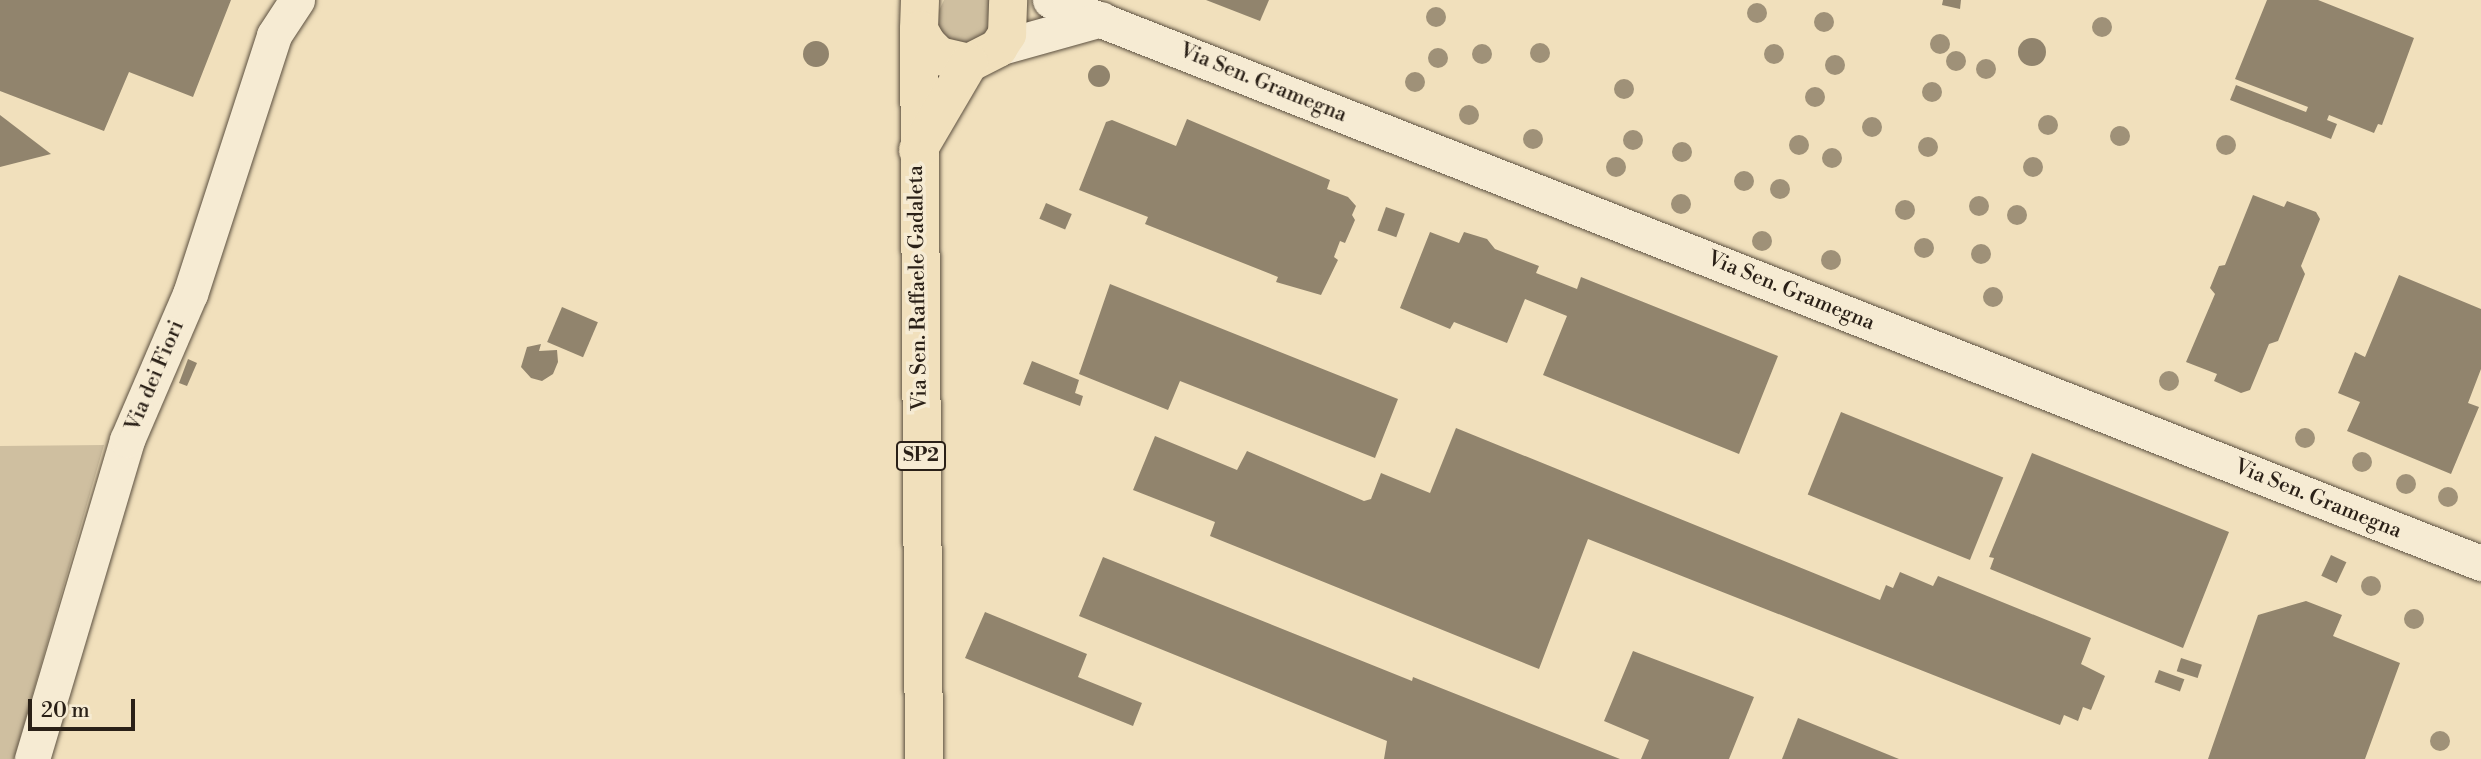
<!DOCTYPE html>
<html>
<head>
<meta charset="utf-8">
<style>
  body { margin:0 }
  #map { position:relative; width:2481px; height:759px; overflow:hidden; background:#f1e0bc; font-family:"Libre Bodoni",serif }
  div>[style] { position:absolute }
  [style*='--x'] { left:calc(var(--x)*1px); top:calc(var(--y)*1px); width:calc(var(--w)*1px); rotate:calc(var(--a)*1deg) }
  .green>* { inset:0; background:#cfbfa0 }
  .building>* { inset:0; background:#91846d; transform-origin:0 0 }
  .round { border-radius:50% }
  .roads { filter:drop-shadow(0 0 2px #5c5040) drop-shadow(0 0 2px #5c5040) }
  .minor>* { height:35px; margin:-17.5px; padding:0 17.5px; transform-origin:17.5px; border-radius:17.5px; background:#f6ebd3 }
  .major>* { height:38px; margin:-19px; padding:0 19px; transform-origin:19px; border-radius:19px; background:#f1e0bc }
  .trees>* { width:20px; height:20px; margin:-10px; border-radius:50%; background:#9f9178 }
  span { translate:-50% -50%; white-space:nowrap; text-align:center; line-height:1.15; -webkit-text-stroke:7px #f6ebd3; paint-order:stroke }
  .shield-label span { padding:2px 5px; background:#f6ebd3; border:2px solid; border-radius:5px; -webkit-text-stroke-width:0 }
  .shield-label { font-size:19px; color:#2a2017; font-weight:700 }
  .street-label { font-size:21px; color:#2a2017 }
  .scale { position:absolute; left:28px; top:699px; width:107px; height:32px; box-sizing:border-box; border:4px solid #2a2017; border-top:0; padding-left:9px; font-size:21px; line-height:24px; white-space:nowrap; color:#2a2017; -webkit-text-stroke:5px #f6ebd3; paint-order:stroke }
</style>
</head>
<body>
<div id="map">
  <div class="green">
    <i style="clip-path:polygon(944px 0,991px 0,999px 22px,973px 51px,940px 36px,936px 17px)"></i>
    <i style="clip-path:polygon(104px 445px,14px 759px,0 759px,0 446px)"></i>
  </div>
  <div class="building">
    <i style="clip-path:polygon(0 0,231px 0,193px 97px,129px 72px,104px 131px,0 91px)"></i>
    <i style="clip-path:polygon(1206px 0,1269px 0,1260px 21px)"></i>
    <i style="clip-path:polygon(1943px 0,1961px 0,1960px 9px,1942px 5px)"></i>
    <i style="clip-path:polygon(2267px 0,2318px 0,2414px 38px,2382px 125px,2378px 124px,2374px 133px,2329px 115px,2327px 120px,2337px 124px,2331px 139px,2230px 100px,2236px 85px,2306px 112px,2308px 107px,2235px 79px)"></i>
    <i class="round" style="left:2018px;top:38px;width:28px;height:28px"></i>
    <i class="round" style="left:803px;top:41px;width:26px;height:26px"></i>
    <i class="round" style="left:1088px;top:65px;width:22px;height:22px"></i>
    <i style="clip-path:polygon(0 115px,51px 154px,0 167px)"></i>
    <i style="clip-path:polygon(1187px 119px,1330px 180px,1327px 189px,1348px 197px,1356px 206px,1352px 215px,1355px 220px,1345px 243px,1340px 241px,1334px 257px,1338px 260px,1321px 295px,1276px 282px,1278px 277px,1145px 224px,1148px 217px,1079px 190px,1106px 122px,1112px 120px,1176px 146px)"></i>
    <i style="clip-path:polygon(2253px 195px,2284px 207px,2287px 201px,2316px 212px,2320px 219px,2301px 266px,2305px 274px,2278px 341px,2269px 344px,2250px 390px,2241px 393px,2214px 381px,2217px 374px,2186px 362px,2215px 294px,2210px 288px,2219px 266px,2225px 265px)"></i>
    <i style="left:1046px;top:203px;width:28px;height:17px;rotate:23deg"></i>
    <i style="left:1386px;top:207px;width:20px;height:25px;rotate:20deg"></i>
    <i style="clip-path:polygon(1430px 232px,1459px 243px,1464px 232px,1487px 239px,1495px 249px,1539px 266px,1536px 273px,1577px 289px,1581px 277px,1778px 356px,1739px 454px,1543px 375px,1567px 316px,1525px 299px,1507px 343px,1454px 322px,1450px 329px,1400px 308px)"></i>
    <i style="clip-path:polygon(2399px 275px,2481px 309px,2481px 369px,2468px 403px,2479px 407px,2451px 474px,2347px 431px,2360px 402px,2338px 393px,2355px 352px,2365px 357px)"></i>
    <i style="clip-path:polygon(1110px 284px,1398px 399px,1375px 458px,1180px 381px,1168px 410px,1079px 374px)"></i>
    <i style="left:562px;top:307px;width:39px;height:38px;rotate:23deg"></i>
    <i style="clip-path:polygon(541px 344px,539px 351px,557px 350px,558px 362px,553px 374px,542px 381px,531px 378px,521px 367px,527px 347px)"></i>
    <i style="clip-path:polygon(188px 359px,197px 363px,187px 386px,179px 383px)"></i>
    <i style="clip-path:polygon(1032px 361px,1079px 380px,1075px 393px,1083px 396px,1080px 406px,1023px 384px)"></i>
    <i style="left:1841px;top:412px;width:175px;height:89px;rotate:22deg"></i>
    <i style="clip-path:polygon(1456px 428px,1880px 600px,1886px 585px,1893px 588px,1900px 572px,1933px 586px,1938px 576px,2091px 638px,2081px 664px,2105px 676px,2091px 710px,2083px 707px,2078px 721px,2064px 715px,2060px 725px,1588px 539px,1539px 669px,1210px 536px,1215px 522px,1133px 490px,1155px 436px,1237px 470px,1247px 451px,1364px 501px,1371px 499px,1381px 473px,1430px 493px)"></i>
    <i style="clip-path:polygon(2032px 453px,2229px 532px,2183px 648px,1990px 569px,1994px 558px,1989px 557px)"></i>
    <i style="left:2331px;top:555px;width:17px;height:23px;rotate:25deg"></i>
    <i style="clip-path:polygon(1103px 557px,1412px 681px,1413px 677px,1620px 759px,1384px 759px,1387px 741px,1079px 616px)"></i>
    <i style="clip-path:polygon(2306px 601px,2342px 615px,2333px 636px,2400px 663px,2365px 759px,2208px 759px,2258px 615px)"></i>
    <i style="clip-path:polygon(985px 612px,1087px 654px,1078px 677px,1142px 703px,1133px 726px,965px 658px)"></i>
    <i style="clip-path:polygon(1633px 651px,1754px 697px,1729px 759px,1641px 759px,1649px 740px,1604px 721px)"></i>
    <i style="left:2181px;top:658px;width:22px;height:14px;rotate:18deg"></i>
    <i style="left:2159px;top:670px;width:27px;height:13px;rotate:20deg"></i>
    <i style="clip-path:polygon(1798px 718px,1899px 759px,1782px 759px)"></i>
  </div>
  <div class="roads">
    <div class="minor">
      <i style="--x:1050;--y:0;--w:1538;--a:21.48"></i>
      <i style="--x:998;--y:48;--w:107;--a:-15.7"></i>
      <i style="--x:32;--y:759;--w:333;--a:-73.4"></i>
      <i style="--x:127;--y:440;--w:159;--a:-66.7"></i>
      <i style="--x:190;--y:294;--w:272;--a:-72"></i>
      <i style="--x:274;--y:35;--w:42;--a:-56.7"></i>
    </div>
    <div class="major">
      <i style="--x:920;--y:0;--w:30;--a:92"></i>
      <i style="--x:919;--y:30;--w:16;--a:60"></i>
      <i style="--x:927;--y:44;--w:17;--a:45"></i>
      <i style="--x:939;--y:56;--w:31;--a:13"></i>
      <i style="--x:969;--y:63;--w:33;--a:-27"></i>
      <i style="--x:998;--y:48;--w:17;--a:-57"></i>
      <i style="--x:1007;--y:34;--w:34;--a:-88"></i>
      <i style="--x:919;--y:30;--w:729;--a:89.61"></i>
      <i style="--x:918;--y:150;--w:101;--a:-59.6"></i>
    </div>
  </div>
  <div class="trees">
    <i style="left:1757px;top:13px"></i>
    <i style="left:1436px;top:17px"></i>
    <i style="left:1824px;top:22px"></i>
    <i style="left:2102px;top:27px"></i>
    <i style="left:1940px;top:44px"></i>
    <i style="left:1540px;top:53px"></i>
    <i style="left:1482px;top:54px"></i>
    <i style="left:1774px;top:54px"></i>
    <i style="left:1438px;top:58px"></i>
    <i style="left:1956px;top:61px"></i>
    <i style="left:1835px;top:65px"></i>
    <i style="left:1986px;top:69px"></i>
    <i style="left:1415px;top:82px"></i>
    <i style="left:1624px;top:89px"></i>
    <i style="left:1932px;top:92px"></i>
    <i style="left:1815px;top:97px"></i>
    <i style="left:1469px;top:115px"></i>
    <i style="left:2048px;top:125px"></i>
    <i style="left:1872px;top:127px"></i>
    <i style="left:2120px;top:136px"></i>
    <i style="left:1533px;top:139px"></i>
    <i style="left:1633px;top:140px"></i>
    <i style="left:1799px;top:145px"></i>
    <i style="left:2226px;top:145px"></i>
    <i style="left:1928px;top:147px"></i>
    <i style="left:1682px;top:152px"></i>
    <i style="left:1832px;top:158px"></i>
    <i style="left:1616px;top:167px"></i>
    <i style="left:2033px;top:167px"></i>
    <i style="left:1744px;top:181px"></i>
    <i style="left:1780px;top:189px"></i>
    <i style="left:1681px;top:204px"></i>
    <i style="left:1979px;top:206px"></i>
    <i style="left:1905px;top:210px"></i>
    <i style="left:2017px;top:215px"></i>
    <i style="left:1762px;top:241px"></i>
    <i style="left:1924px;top:248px"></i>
    <i style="left:1981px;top:254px"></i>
    <i style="left:1831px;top:260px"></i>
    <i style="left:1993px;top:297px"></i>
    <i style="left:2169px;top:381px"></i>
    <i style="left:2305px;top:438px"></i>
    <i style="left:2362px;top:462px"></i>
    <i style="left:2406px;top:484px"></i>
    <i style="left:2448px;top:497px"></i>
    <i style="left:2371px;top:586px"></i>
    <i style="left:2414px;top:619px"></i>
    <i style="left:2440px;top:741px"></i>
  </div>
  <div class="shield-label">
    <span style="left:921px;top:456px">SP2</span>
  </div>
  <div class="street-label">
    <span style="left:1263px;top:83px;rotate:22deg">Via Sen. Gramegna</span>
    <span style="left:918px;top:288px;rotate:-91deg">Via Sen. Raffaele Gadaleta</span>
    <span style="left:1791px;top:291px;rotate:22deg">Via Sen. Gramegna</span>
    <span style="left:155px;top:376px;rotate:-67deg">Via dei Fiori</span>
    <span style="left:2318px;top:499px;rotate:22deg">Via Sen. Gramegna</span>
  </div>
  <div class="scale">20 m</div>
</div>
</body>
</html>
